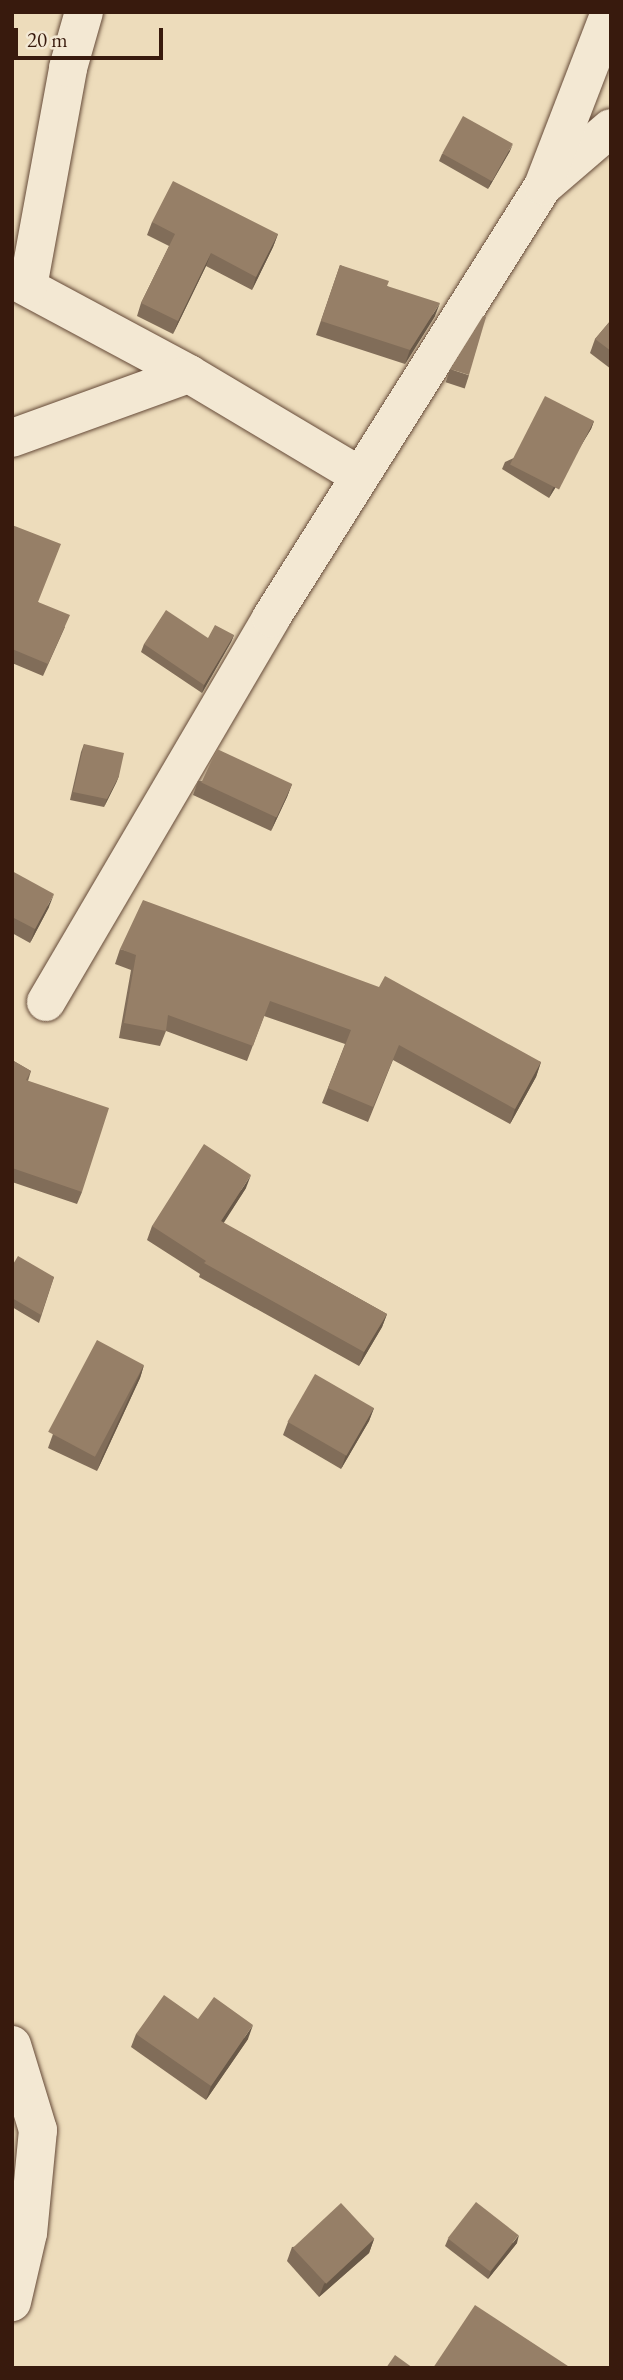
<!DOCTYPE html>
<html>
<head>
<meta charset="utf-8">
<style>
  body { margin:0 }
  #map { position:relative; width:623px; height:2380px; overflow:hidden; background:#eddcbb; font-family:"EB Garamond",serif }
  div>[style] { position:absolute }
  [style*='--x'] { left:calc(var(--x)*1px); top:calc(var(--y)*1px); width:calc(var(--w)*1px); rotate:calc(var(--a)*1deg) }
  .roads { filter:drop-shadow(0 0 2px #654a38) drop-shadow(0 0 2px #654a38) }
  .street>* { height:38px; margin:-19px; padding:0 19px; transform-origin:19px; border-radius:19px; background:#f3e8d3 }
  .wall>* { inset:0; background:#816d59; transform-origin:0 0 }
  .shaded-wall>* { inset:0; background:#695948 }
  .building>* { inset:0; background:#967f67; transform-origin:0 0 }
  span { translate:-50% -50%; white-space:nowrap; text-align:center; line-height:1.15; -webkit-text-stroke:5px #f3e8d3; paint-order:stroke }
  .frame { position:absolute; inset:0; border:14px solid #381a0d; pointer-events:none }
  .scale { position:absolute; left:14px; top:28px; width:149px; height:32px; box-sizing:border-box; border:4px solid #381a0d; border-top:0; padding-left:9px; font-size:21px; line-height:24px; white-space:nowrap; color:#381a0d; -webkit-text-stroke:5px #f3e8d3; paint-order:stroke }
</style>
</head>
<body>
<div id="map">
  <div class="roads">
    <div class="street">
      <i style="--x:547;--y:183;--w:84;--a:-40.7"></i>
      <i style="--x:12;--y:279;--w:201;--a:28.2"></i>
      <i style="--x:189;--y:374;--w:199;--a:30.8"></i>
      <i style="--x:28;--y:287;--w:223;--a:-79.6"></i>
      <i style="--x:68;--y:68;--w:58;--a:-74.1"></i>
      <i style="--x:12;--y:438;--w:188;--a:-19.9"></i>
      <i style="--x:46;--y:1002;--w:445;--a:-59.6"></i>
      <i style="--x:271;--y:618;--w:510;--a:-57.8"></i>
      <i style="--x:543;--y:186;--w:186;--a:-68.9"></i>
      <i style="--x:12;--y:2045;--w:89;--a:73"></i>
      <i style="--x:38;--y:2130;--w:103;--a:95.5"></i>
      <i style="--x:28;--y:2233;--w:71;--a:103.1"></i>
    </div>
  </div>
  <div class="wall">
    <i style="clip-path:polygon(510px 151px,488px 189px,439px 161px,442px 154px)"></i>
    <i style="clip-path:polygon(152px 222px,278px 234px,273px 247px,252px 290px,206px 266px,173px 334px,137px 316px,141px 303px,169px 246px,147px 235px)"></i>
    <i style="clip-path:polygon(340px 265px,387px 286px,435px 316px,405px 364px,316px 335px)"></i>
    <i style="clip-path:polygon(611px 320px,611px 369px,590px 353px,595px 339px)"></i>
    <i style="left:450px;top:369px;width:20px;height:14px;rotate:18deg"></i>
    <i style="clip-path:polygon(594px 421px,591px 429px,549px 498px,502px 469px,505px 462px)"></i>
    <i style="clip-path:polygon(12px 525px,38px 602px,65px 627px,43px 676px,12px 663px)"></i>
    <i style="clip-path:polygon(234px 635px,231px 642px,202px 693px,141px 652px,144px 644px,208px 638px)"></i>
    <i style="clip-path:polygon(84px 744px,119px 776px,116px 783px,104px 807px,70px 800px,81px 752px)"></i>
    <i style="clip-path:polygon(198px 781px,292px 784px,287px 797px,271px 831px,193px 795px)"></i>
    <i style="clip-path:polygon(12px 871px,49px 907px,30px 943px,12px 933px)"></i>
    <i style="clip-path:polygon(120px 949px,541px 1062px,536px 1077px,510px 1124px,393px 1060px,368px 1122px,322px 1103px,345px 1044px,264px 1016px,247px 1061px,166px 1031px,160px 1046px,119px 1038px,131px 970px,115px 964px)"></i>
    <i style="clip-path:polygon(12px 1060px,31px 1071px,28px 1081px,82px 1192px,77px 1204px,12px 1182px)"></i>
    <i style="clip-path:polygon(246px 1188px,223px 1223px,387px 1314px,382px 1327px,359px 1366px,199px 1277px,200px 1274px,147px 1240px,152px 1226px)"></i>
    <i style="clip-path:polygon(12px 1266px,54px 1277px,39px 1323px,12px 1307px)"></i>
    <i style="clip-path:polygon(144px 1365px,140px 1378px,97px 1471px,48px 1448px,53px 1434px)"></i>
    <i style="clip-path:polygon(374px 1408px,369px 1421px,341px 1469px,283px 1435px,288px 1422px)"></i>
    <i style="clip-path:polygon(198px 2019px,248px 2039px,206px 2100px,131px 2047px,136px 2034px)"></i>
    <i style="clip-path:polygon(374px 2239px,369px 2253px,319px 2297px,287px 2261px,292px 2247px)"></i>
    <i style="clip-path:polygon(448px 2239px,517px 2243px,488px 2279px,445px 2246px)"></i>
  </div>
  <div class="shaded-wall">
    <i style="clip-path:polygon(513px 144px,510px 151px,488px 189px,491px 181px)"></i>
    <i style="clip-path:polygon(278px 234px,273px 247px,252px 290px,256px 277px)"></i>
    <i style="clip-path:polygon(211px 253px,206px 266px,173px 334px,178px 321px)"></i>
    <i style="clip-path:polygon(440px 303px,435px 316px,405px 364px,410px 350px)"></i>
    <i style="clip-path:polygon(594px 421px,591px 429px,549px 498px,552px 490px)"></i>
    <i style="clip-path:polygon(234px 635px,231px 642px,202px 693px,204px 685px)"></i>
    <i style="clip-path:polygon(119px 776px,116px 783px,104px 807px,107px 799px)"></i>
    <i style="clip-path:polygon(292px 784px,287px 797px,271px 831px,276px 817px)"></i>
    <i style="clip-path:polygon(54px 894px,49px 907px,30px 943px,35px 929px)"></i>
    <i style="clip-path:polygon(541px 1062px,536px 1077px,510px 1124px,515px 1109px)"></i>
    <i style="clip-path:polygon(251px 1175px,246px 1188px,216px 1235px,221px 1221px)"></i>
    <i style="clip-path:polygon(387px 1314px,382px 1327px,359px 1366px,364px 1352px)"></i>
    <i style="clip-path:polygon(144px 1365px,140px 1378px,97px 1471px,102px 1457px)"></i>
    <i style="clip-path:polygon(374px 1408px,369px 1421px,341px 1469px,346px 1455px)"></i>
    <i style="clip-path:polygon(253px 2025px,248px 2039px,206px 2100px,211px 2086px)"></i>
    <i style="clip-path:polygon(519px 2235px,517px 2243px,488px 2279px,491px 2271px)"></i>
    <i style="clip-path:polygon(374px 2239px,369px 2253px,319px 2297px,324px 2284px)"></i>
  </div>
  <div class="building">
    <i style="left:463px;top:116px;width:57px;height:43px;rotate:29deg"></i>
    <i style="clip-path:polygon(173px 181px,278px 234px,256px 277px,211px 253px,178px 321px,141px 303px,175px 234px,152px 222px)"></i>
    <i style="clip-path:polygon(340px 265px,389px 281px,387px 286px,440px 303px,410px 350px,321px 321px)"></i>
    <i style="clip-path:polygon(483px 316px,486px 317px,469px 375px,450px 369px)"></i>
    <i style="clip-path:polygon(611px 320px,611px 351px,595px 339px)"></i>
    <i style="left:545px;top:396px;width:55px;height:77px;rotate:27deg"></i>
    <i style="clip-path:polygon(12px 525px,61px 544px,38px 602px,70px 615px,48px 664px,12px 649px)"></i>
    <i style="clip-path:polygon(166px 610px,208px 638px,215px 625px,234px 635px,204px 685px,144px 644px)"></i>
    <i style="clip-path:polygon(84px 744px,124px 753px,119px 776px,107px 799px,73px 792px)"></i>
    <i style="left:217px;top:749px;width:83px;height:37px;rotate:25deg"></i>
    <i style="clip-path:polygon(12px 871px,54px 894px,35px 929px,12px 917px)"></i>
    <i style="clip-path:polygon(143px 900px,379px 987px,385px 976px,541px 1062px,515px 1109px,399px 1045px,373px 1107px,328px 1088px,351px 1030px,270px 1001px,253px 1046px,168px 1015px,166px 1031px,124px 1023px,136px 955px,120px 949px)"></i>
    <i style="clip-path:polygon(12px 1060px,31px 1071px,26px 1080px,109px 1108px,82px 1192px,12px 1168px)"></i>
    <i style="clip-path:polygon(204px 1144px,251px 1175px,221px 1221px,387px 1314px,364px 1352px,204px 1263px,206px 1261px,152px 1226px)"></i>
    <i style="clip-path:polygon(18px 1256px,54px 1277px,41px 1315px,12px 1298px,12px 1266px)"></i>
    <i style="left:97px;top:1340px;width:53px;height:104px;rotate:28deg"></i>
    <i style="left:315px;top:1374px;width:68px;height:55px;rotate:30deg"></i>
    <i style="clip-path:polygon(164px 1995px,198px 2019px,214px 1997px,253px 2025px,211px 2086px,136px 2034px)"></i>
    <i style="left:476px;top:2202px;width:54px;height:46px;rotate:38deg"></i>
    <i style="left:341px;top:2203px;width:49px;height:66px;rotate:47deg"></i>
    <i style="clip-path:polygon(475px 2305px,571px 2368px,433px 2368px)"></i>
    <i style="clip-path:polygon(395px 2355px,413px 2368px,386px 2368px)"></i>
  </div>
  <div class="frame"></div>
  <div class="scale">20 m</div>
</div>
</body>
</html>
